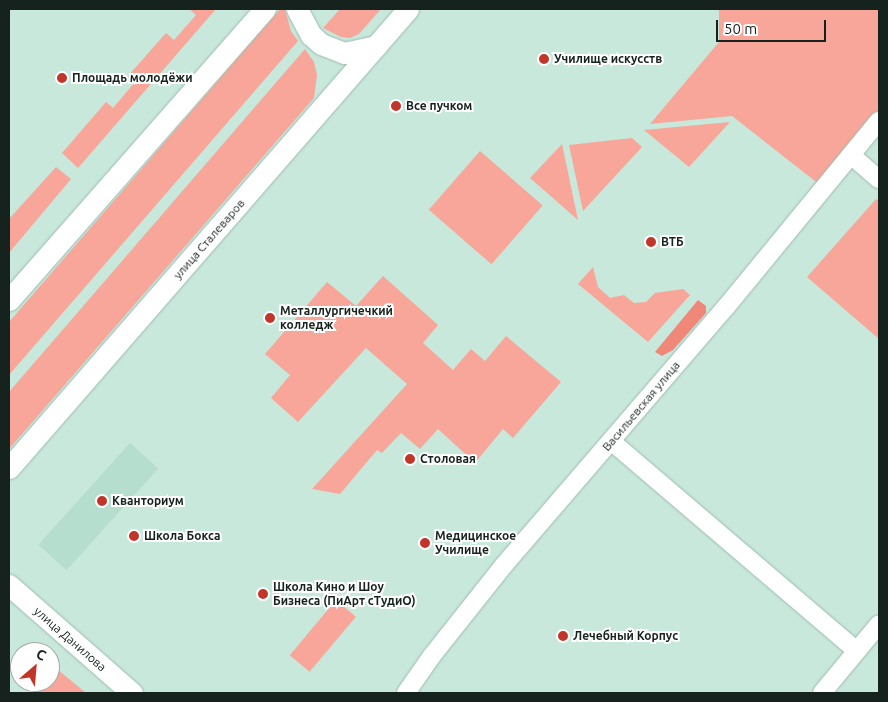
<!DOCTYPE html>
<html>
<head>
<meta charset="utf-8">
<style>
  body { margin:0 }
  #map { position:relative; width:888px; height:702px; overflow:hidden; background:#c8e8dc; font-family:Ubuntu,sans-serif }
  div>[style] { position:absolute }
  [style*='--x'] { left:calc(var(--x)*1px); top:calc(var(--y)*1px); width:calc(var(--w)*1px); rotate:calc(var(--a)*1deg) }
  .built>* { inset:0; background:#b6decf; transform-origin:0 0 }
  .green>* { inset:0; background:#f7a699; transform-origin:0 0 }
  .forest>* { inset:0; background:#ef8879 }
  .roads { filter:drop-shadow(0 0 1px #9dbcb0) drop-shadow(0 0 1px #9dbcb0) }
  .minor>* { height:18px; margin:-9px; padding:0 9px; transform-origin:9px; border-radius:9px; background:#fff }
  .major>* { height:21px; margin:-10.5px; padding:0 10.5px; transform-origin:10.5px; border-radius:10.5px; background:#fff }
  .dots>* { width:14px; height:14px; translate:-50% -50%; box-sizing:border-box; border:2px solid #fff; border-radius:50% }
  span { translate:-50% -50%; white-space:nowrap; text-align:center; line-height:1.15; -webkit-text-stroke:4px #fff; paint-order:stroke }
  .poi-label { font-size:12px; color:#16221e; font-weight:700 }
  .left { translate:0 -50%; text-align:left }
  .street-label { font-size:12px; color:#16221e }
  .frame { position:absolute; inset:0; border:10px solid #16221e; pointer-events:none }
  .north { position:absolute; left:10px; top:642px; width:50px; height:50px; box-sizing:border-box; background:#fff; border:1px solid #a2a7a5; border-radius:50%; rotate:27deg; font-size:14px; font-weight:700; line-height:20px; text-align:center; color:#16221e }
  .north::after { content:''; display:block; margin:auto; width:18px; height:22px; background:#c23529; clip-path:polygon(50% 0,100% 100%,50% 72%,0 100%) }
  .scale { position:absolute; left:716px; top:20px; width:110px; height:22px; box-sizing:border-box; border:2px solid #16221e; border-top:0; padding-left:6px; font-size:15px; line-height:18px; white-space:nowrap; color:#16221e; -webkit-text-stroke:4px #fff; paint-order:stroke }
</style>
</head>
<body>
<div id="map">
  <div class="built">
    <i style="left:130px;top:443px;width:38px;height:137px;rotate:42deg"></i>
  </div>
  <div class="green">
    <i style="clip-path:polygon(189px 9px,216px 9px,78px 168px,62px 153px,106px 102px,113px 108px,135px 82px,128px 76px,166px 33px,174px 40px,196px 15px)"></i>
    <i style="clip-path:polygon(280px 9px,285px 9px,291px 31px,298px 41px,9px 375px,9px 322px)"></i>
    <i style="clip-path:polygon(340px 9px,381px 9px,359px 34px,350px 38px,341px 37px,323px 28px)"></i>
    <i style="clip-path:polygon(719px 9px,879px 9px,879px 113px,820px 185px,732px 116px,650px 124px,719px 42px)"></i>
    <i style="clip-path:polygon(305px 49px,314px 62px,317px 75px,314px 98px,9px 449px,9px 392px)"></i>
    <i style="clip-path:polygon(730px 122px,689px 167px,644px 130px)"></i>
    <i style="clip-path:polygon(632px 138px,642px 147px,583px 211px,569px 145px)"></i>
    <i style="clip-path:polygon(562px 144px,578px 220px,530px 178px)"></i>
    <i style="left:480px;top:151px;width:83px;height:78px;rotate:41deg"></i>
    <i style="clip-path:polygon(56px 167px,71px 179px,9px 253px,9px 219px)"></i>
    <i style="clip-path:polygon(876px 199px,879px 201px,879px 339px,807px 277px)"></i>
    <i style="clip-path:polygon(593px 267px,598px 287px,610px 298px,624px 295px,634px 303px,646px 302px,655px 293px,683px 289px,690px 295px,648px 342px,578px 284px)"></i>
    <i style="clip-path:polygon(383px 276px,438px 325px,423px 343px,453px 370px,471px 349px,485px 361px,506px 336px,561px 382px,513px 438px,503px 429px,475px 463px,438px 429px,420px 449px,401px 433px,382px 453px,377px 450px,340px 494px,312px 489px,407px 384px,366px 348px,298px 422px,271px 398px,290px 375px,265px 354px,327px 282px,356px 306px)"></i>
    <i style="left:336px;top:600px;width:26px;height:72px;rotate:40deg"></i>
    <i style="clip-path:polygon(57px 669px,86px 693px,34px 693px,45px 682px,50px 682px,50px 677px)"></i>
  </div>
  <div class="forest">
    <i style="clip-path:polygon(698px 300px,706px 306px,706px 313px,673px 350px,662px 356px,655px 352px)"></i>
  </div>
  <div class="roads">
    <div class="minor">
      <i style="--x:851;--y:155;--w:37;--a:41"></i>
      <i style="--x:611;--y:441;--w:323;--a:40.5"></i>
      <i style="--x:406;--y:693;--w:44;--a:-55.2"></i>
      <i style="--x:431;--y:657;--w:117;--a:-51.6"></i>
      <i style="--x:504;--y:565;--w:340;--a:-49.3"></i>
      <i style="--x:726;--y:307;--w:241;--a:-50.6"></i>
      <i style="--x:822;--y:693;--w:89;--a:-50.4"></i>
    </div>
    <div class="major">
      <i style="--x:297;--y:9;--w:30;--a:62"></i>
      <i style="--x:311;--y:35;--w:13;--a:42"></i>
      <i style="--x:321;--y:44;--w:25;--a:21"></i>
      <i style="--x:344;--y:53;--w:33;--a:-12"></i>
      <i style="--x:9;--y:300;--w:388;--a:-48.7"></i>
      <i style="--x:9;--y:468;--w:608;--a:-49"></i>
      <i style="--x:9;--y:585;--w:164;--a:41.3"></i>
    </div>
  </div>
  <div class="dots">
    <i style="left:544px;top:59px;background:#c23529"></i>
    <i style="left:62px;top:78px;background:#c23529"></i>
    <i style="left:396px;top:106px;background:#c23529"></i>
    <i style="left:651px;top:242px;background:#c23529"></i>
    <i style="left:270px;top:318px;background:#c23529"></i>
    <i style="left:410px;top:459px;background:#c23529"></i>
    <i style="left:102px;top:501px;background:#c23529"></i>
    <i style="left:134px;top:536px;background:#c23529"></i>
    <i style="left:425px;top:543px;background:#c23529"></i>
    <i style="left:263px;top:594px;background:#c23529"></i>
    <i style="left:563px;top:636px;background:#c23529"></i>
  </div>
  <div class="poi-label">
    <span class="left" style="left:554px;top:59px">Училище искусств</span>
    <span class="left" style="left:72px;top:78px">Площадь молодёжи</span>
    <span class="left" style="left:406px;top:106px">Все пучком</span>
    <span class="left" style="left:661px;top:242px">ВТБ</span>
    <span class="left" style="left:280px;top:318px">Металлургичечкий<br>колледж</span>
    <span class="left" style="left:420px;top:459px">Столовая</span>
    <span class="left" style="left:112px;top:501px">Кванториум</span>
    <span class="left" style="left:144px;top:536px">Школа Бокса</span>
    <span class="left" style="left:435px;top:543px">Медицинское<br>Училище</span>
    <span class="left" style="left:273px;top:594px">Школа Кино и Шоу<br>Бизнеса (ПиАрт сТудиО)</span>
    <span class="left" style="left:573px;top:636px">Лечебный Корпус</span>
  </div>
  <div class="street-label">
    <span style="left:209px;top:239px;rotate:-49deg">улица Сталеваров</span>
    <span style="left:641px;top:406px;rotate:-50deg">Васильевская улица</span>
    <span style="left:70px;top:639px;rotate:41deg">улица Данилова</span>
  </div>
  <div class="frame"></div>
  <div class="north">С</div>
  <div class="scale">50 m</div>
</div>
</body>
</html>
